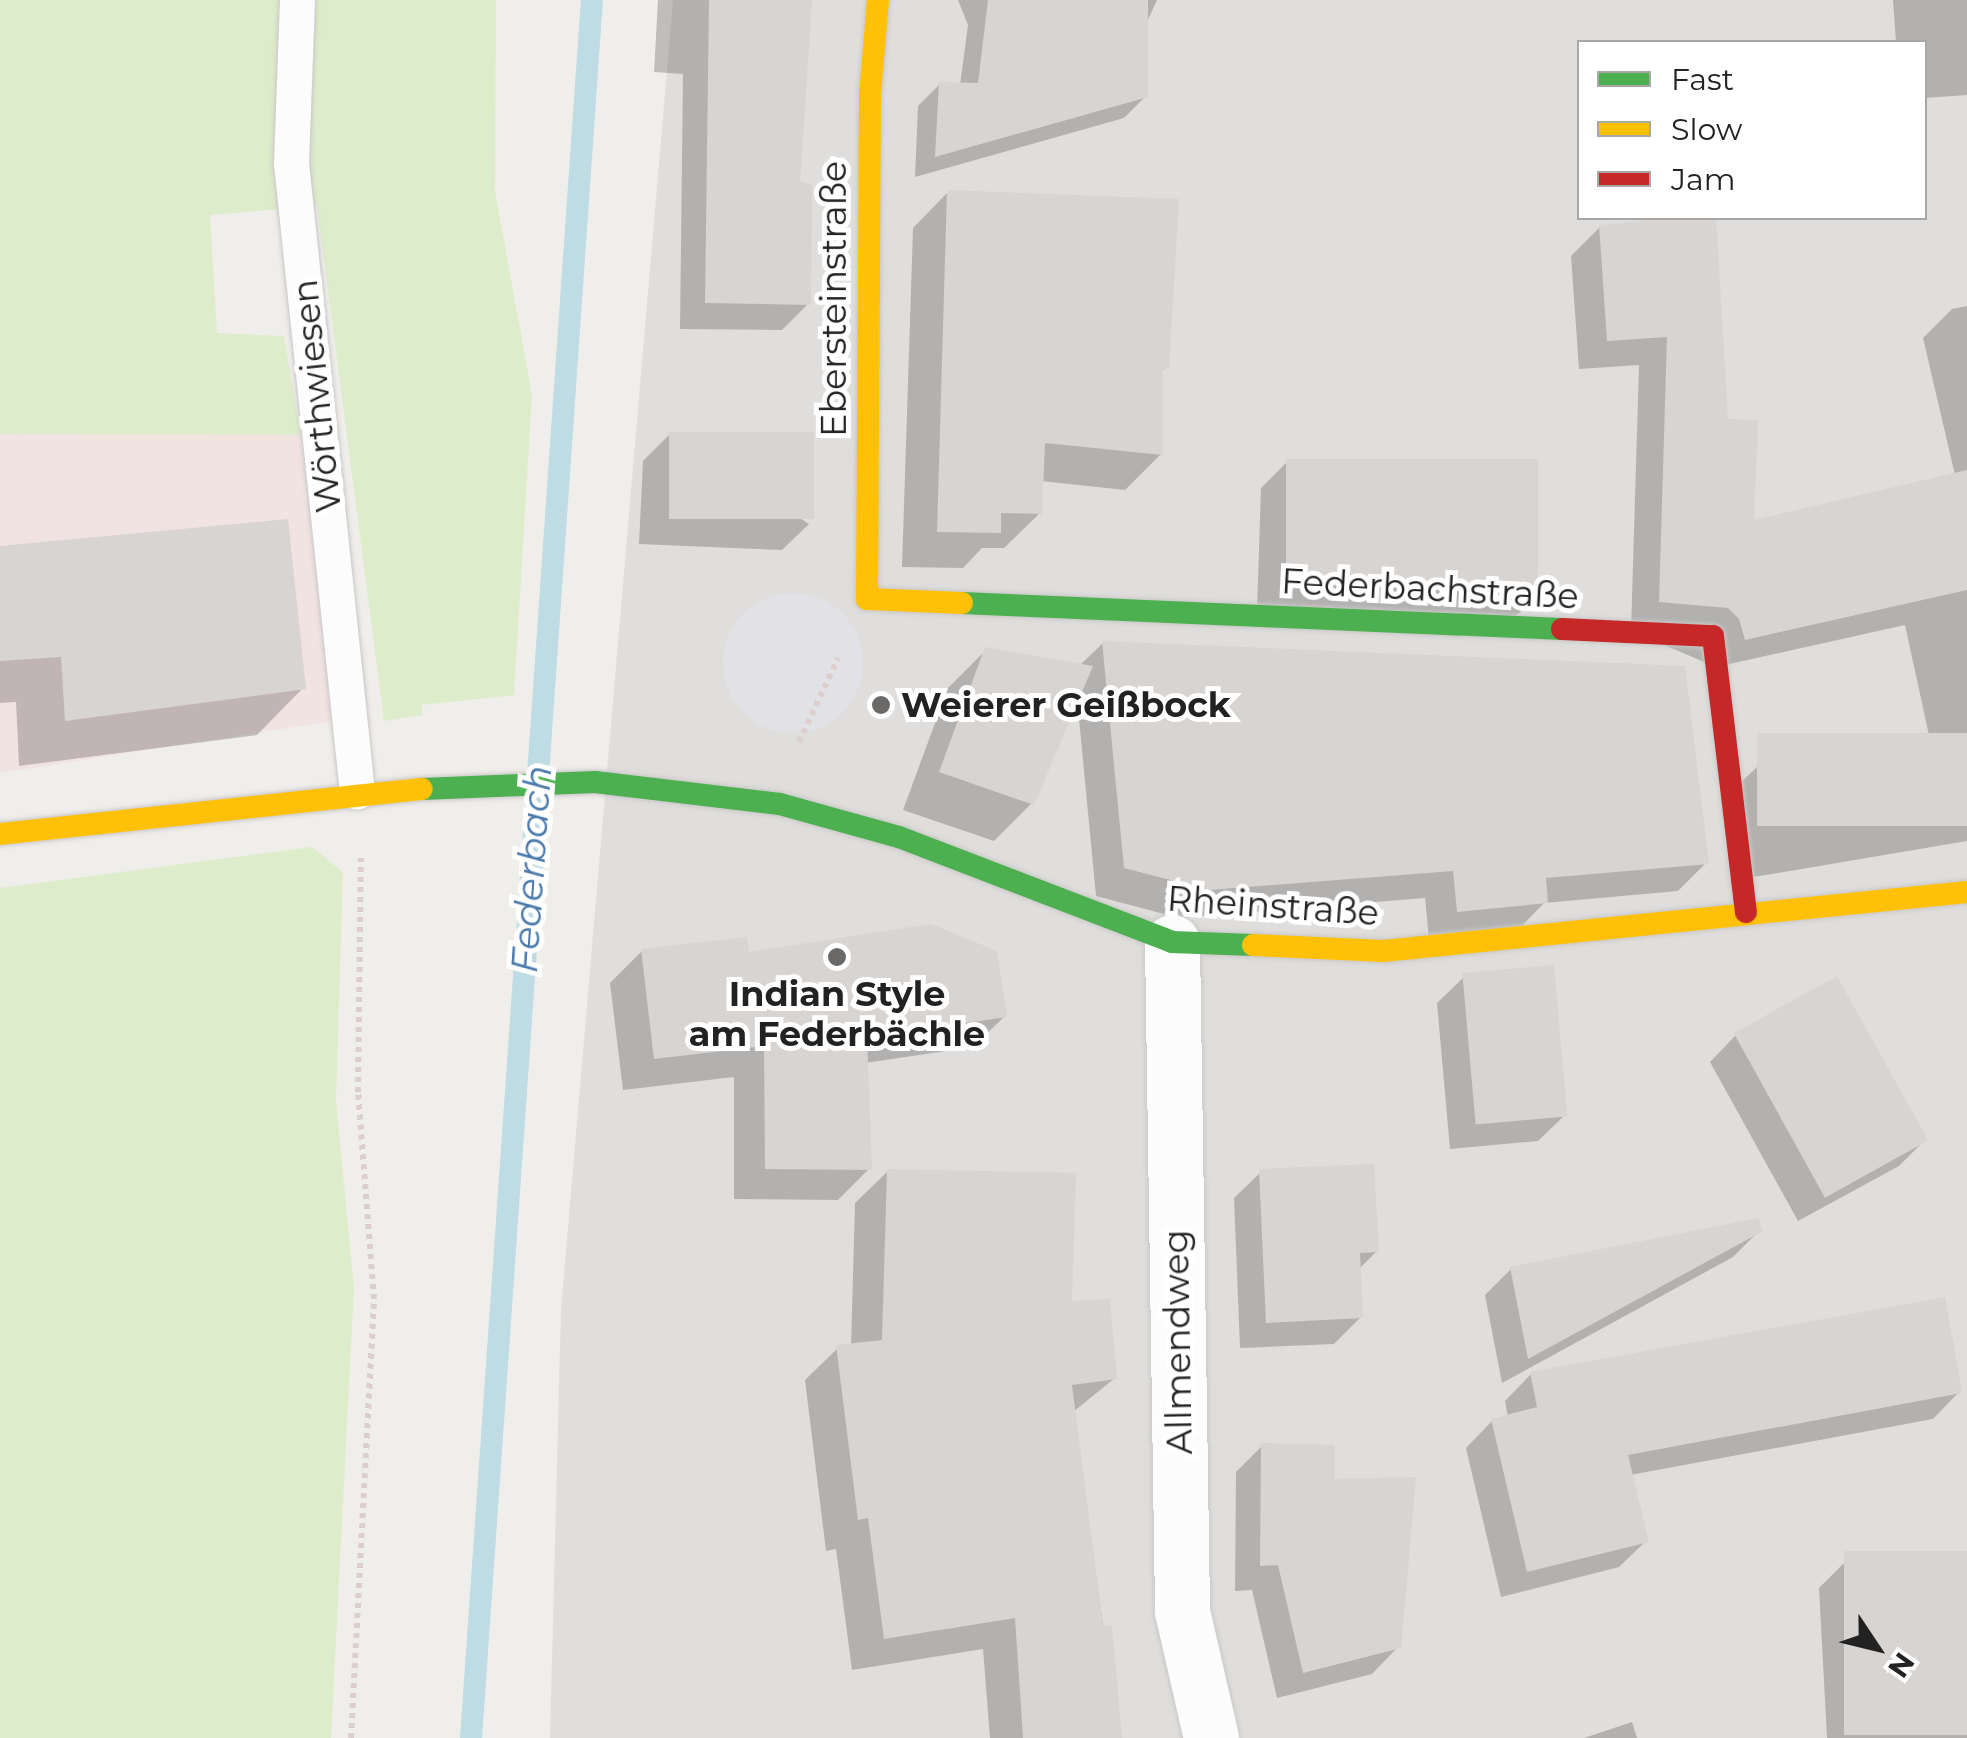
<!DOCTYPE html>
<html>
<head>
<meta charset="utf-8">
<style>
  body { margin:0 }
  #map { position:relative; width:1967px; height:1738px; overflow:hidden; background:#f0eeeb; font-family:Montserrat,sans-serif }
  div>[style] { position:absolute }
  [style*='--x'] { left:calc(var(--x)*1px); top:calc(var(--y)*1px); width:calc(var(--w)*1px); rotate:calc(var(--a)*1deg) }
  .residential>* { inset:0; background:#dfdedc }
  .commercial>* { inset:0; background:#f1e3e1 }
  .grass>* { inset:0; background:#ddeccb }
  .parking>* { inset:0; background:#e0dfde }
  .plaza>* { inset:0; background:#e2e1e5 }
  .round { border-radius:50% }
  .shadow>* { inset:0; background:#0003 }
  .stream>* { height:22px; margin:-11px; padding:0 11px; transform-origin:11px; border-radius:11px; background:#bfdbe3 }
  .building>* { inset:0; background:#d7d4d2; transform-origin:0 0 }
  .path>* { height:6px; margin-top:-3px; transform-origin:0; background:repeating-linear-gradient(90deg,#dccecd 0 5px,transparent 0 10px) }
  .roads { filter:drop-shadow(0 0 2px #c9c8c7) drop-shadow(0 0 2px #c9c8c7) }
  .lane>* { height:35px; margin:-17.5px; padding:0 17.5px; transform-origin:17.5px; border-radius:17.5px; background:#fdfcfc }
  .street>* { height:55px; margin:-27.5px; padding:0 27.5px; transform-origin:27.5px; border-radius:27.5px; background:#fdfcfc }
  .fast>* { height:22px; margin:-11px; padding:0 11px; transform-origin:11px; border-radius:11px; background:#4caf50 }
  .slow>* { height:22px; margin:-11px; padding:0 11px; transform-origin:11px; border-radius:11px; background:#ffc107 }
  .jam>* { height:22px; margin:-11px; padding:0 11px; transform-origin:11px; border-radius:11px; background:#c62828 }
  .dots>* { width:28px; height:28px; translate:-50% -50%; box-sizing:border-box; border:5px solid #fff; border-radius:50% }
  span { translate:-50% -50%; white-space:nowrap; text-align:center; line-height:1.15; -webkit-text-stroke:10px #fff; paint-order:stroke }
  .street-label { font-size:35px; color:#222 }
  .poi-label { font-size:35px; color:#222; font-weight:700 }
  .left { translate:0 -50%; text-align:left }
  .water-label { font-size:38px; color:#4a7aab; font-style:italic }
  .legend { position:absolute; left:1577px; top:40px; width:350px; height:180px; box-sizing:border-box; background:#fff; border:2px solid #a7a7a7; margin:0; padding:12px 18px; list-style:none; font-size:30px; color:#222 }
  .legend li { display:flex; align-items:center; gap:20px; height:50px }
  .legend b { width:50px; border:2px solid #a7a7a7 }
  .north { position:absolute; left:1827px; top:1598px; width:100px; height:100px; -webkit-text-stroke:8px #fff; paint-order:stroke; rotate:125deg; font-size:28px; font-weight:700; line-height:40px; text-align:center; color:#222 }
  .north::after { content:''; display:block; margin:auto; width:35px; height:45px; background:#222; clip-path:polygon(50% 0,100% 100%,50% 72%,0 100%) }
</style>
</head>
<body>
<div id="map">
  <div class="residential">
    <i style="clip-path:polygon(evenodd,673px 0,1967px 0,1967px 1738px,550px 1738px,561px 1309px,673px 0,1580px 42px,1924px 42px,1924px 218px,1580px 218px,1580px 42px)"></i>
  </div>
  <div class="commercial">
    <i style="clip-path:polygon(0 434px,301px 435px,333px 721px,0 773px)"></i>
  </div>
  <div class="grass">
    <i style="clip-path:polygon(0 0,496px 0,495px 191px,532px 395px,514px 695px,422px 705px,422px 715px,384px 721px,317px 206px,210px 215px,217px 333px,284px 336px,301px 435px,0 434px)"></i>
    <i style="clip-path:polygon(312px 847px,343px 872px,336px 1101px,354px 1287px,331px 1738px,0 1738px,0 888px)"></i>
  </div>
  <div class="parking">
    <i style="clip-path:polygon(1967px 1186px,1967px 1264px,1949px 1189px)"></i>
  </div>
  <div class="plaza">
    <i class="round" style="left:723px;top:593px;width:140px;height:140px"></i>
  </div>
  <div class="shadow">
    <i style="clip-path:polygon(658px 0,809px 0,798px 182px,808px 304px,782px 330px,680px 329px,683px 74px,654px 72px)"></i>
    <i style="clip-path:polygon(958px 0,1157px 0,1146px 24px,1146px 96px,1124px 118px,915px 177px,918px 106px,940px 84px,960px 85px,968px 25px)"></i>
    <i style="clip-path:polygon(1893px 0,1967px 0,1967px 95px,1924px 98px,1924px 42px,1896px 42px)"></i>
    <i style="clip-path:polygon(948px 192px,1166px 367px,1160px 373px,1161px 454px,1125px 490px,1041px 481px,1040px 513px,1004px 548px,982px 548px,963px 568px,902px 567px,913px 228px)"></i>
    <i style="clip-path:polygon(1666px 218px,1714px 218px,1725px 422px,1752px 523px,1955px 475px,1923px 338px,1952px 309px,1967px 306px,1967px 841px,1742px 879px,1731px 792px,1761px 763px,1930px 740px,1905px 625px,1716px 667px,1631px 631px,1639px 365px,1579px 369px,1571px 256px,1600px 227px,1659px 224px)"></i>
    <i style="clip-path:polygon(670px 434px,809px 524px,782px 550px,639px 544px,643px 461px)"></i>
    <i style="clip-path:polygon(1287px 462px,1536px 596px,1510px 622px,1257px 611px,1261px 488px)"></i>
    <i style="clip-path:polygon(0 549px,303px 688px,257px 735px,19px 766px,16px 702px,0 703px)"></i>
    <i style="clip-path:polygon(1103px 643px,1706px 863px,1678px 891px,1544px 903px,1517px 931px,1429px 939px,1425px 898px,1179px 918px,1096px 896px,1077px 698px,1032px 803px,994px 841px,903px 810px,948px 688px,986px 650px,1079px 666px)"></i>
    <i style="clip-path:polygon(642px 951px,747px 954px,1005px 1016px,973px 1047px,865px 1063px,869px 1169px,838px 1200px,734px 1199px,734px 1077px,623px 1090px,610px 983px)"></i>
    <i style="clip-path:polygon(1464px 977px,1565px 1115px,1538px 1141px,1450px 1149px,1437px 1003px)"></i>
    <i style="clip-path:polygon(1736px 1035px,1925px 1140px,1899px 1166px,1798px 1221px,1710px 1062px)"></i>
    <i style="clip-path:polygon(888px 1171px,1070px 1304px,1115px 1378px,1073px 1412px,1119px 1738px,990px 1738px,983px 1649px,852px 1670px,836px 1549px,826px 1551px,805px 1380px,838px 1348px,851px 1346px,855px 1203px)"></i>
    <i style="clip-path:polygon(1261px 1172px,1377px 1251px,1358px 1270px,1361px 1317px,1334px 1344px,1240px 1348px,1234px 1198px)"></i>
    <i style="clip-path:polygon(1760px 1230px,1733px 1257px,1502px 1383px,1485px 1295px,1511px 1269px)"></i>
    <i style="clip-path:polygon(1531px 1374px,1959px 1392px,1933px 1419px,1630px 1475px,1646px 1541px,1619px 1567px,1501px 1597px,1466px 1448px,1492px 1421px,1508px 1417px,1505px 1401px)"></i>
    <i style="clip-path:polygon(1262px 1446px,1331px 1481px,1398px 1647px,1372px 1674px,1277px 1698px,1252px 1590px,1235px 1591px,1236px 1472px)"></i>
    <i style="clip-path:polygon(1967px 1554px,1967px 1738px,1827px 1738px,1819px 1588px,1845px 1562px)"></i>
    <i style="clip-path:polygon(1632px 1722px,1637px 1738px,1584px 1738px)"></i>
  </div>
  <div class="stream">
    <i style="--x:471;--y:1738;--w:1742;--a:-86.02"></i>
  </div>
  <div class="building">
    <i style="clip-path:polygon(709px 0,812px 0,800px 181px,812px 185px,811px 305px,705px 303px)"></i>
    <i style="clip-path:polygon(988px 0,1148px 0,1148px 97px,935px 157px,939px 82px,978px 83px)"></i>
    <i style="clip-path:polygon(947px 190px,1179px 199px,1169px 368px,1163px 369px,1163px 455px,1045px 443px,1042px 514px,1001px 513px,1001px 533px,937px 532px)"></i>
    <i style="clip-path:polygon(1670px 218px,1716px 218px,1728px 419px,1758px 420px,1754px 520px,1967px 470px,1967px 590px,1745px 640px,1739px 619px,1728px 608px,1659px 602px,1667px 337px,1607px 341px,1599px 225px)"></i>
    <i style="left:669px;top:432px;width:145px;height:87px"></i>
    <i style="left:1286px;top:459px;width:252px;height:127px"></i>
    <i style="clip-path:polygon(288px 519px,306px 689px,65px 721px,61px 657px,0 661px,0 546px)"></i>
    <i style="clip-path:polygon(1102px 641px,1685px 666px,1709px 864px,1546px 878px,1548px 903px,1457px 912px,1453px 871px,1209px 890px,1124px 868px)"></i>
    <i style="clip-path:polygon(985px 647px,1093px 666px,1034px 805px,939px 772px)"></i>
    <i style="left:1967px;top:733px;width:93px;height:210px;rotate:90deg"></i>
    <i style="clip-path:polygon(931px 924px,997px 951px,1007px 1017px,867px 1037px,872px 1170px,765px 1169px,764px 1046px,654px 1059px,641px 949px,747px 937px,749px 952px)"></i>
    <i style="left:1554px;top:965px;width:152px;height:92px;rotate:85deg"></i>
    <i style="left:1837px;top:976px;width:188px;height:118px;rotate:61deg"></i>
    <i style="clip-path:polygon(1374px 1164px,1379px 1252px,1360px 1253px,1363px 1318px,1266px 1323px,1259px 1169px)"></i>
    <i style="clip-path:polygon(887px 1169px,1076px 1173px,1072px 1301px,1110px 1299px,1117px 1379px,1072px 1385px,1103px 1626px,1112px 1625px,1122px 1738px,1023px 1738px,1015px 1618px,884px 1639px,868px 1518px,858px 1520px,836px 1345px,882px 1340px)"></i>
    <i style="clip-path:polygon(1758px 1218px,1763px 1231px,1528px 1359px,1510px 1267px)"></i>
    <i style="clip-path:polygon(1945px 1297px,1962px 1393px,1628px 1455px,1649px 1542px,1527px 1572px,1491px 1419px,1537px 1407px,1530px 1372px)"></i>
    <i style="clip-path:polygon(1261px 1443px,1335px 1445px,1334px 1479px,1416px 1477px,1401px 1648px,1303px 1673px,1278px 1565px,1260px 1566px)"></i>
    <i style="left:1967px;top:1551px;width:184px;height:123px;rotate:90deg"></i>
  </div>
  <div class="path">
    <i style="--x:799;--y:742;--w:93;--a:-65.1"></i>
    <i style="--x:351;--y:1738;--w:440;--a:-87"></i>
    <i style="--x:374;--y:1299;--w:208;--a:-94.4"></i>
    <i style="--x:358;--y:1092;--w:234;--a:-89.3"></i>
  </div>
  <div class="roads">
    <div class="lane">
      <i style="--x:297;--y:0;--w:163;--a:92.1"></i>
      <i style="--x:291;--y:163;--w:632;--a:84.01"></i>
    </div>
    <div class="street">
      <i style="--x:1172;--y:942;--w:669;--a:89.14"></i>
      <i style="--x:1182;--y:1611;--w:130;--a:77.1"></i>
    </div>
    <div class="fast">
      <i style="--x:962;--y:603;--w:601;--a:2.48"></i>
      <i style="--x:422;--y:789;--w:173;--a:-2.3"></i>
      <i style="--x:595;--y:782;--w:186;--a:6.8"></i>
      <i style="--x:780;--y:804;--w:123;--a:15.5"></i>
      <i style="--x:899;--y:837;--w:292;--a:21"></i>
      <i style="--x:1172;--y:942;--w:81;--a:2.1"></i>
    </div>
    <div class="slow">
      <i style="--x:878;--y:0;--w:95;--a:94.8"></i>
      <i style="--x:870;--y:95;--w:504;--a:90.34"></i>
      <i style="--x:867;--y:599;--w:95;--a:2.4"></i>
      <i style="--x:0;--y:834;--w:424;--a:-6.1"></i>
      <i style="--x:1253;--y:945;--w:130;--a:2.6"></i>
      <i style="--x:1383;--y:951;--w:587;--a:-5.77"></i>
    </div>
    <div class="jam">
      <i style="--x:1562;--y:629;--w:151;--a:2.7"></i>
      <i style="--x:1713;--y:636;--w:278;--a:83.2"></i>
    </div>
  </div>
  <div class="dots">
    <i style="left:881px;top:705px;background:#6a6968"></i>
    <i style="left:837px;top:957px;background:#6a6968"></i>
  </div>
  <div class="street-label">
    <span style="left:834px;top:299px;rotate:-90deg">Ebersteinstraße</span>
    <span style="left:317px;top:396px;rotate:-96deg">Wörthwiesen</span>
    <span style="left:1430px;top:589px;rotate:3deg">Federbachstraße</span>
    <span style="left:1273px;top:906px;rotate:4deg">Rheinstraße</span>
    <span style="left:1178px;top:1342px;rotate:-91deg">Allmendweg</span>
  </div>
  <div class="poi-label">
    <span class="left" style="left:901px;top:705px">Weierer Geißbock</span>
    <span style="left:837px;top:1014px">Indian Style<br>am Federbächle</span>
  </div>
  <div class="water-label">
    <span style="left:531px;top:869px;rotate:-86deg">Federbach</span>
  </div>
  <ul class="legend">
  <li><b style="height:12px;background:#4caf50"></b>Fast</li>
  <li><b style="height:12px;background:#ffc107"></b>Slow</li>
  <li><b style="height:12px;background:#c62828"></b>Jam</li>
  </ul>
  <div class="north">N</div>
</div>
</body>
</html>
